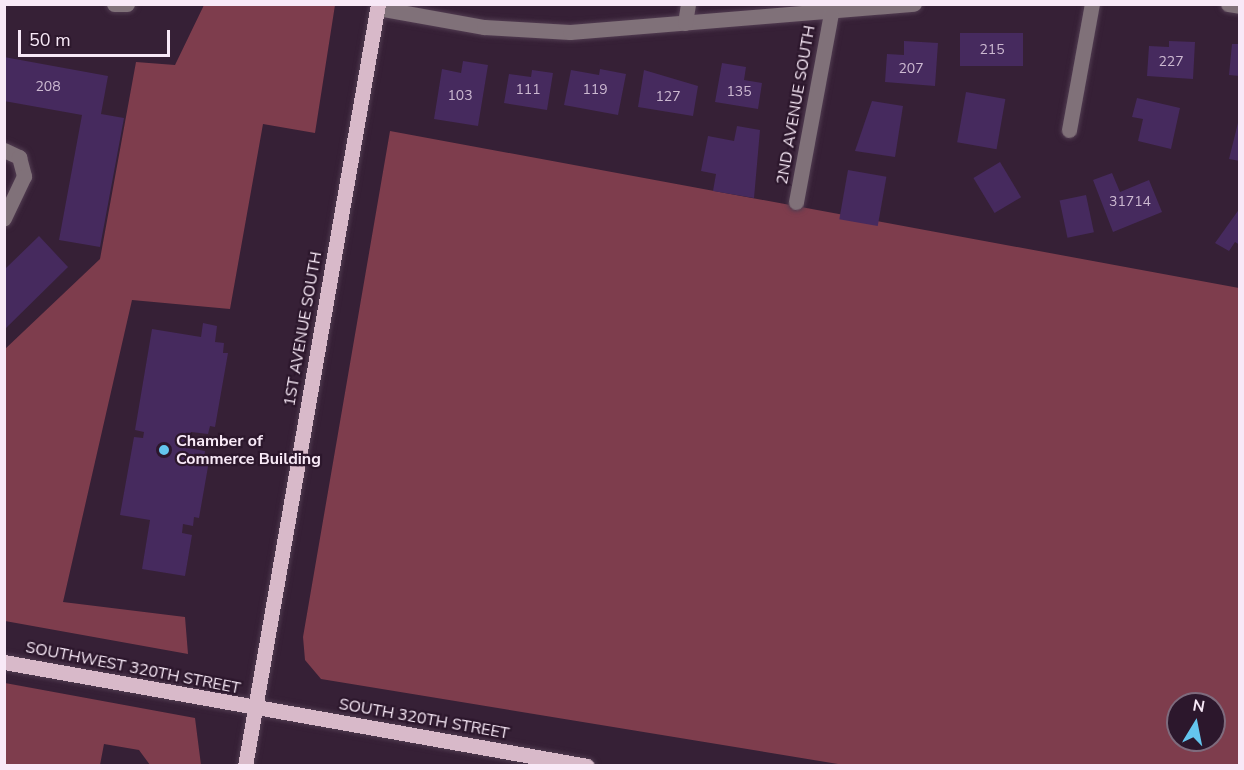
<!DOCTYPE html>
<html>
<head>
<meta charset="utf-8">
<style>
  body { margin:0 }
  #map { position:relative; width:1244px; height:770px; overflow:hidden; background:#362036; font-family:"Nunito Sans",sans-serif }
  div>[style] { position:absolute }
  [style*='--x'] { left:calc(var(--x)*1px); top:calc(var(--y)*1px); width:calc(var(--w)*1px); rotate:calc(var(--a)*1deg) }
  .forest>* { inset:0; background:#7e3d4d }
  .building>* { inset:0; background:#462a5e; transform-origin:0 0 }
  .roads { filter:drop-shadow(0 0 2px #513c51) drop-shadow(0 0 2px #513c51) }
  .minor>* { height:15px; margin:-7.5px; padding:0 7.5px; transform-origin:7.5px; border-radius:7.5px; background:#807179 }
  .major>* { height:15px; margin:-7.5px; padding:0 7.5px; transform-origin:7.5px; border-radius:7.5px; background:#d8b9c9 }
  .dots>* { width:16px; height:16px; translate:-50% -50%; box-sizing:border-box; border:3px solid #2c172c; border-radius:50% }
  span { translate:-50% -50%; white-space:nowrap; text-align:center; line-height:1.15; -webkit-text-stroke:4.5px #2c172c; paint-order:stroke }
  .number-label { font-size:14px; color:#ccb9d1 }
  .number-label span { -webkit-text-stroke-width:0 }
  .street-label { font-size:16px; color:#f8e9f7 }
  .poi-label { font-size:16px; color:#f8e9f7; font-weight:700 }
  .left { translate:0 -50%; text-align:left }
  .frame { position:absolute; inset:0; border:6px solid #f8e9f7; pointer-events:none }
  .north { position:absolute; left:1166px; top:692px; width:60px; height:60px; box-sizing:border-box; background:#2c172c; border:2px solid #7e6b7d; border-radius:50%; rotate:10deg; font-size:16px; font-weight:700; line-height:24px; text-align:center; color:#f8e9f7 }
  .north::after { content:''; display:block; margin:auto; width:21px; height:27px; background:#64c5ee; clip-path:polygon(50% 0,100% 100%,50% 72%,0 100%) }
  .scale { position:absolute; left:18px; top:30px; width:152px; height:27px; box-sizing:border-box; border:3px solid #f8e9f7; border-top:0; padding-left:8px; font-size:18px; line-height:21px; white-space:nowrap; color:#f8e9f7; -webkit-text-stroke:4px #2c172c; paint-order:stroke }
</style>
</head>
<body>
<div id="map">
  <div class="forest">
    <i style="clip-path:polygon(204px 5px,335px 5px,315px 133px,263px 124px,230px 309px,132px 300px,63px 602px,185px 617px,188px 654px,5px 621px,4px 350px,100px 259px,136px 62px,175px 65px)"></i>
    <i style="clip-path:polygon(evenodd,390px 131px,1239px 288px,1239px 765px,844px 765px,321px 679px,305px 660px,303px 637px,390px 131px,1178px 704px,1214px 704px,1214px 740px,1178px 740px,1178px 704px)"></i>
    <i style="clip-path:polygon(5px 683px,195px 718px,201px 765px,150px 765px,139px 750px,104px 744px,100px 765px,5px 765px)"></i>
  </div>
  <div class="building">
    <i style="left:1023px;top:33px;width:33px;height:63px;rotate:90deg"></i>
    <i style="clip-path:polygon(904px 41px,938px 43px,935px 86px,885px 82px,887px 54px,904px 55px)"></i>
    <i style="clip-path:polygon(1169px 41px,1195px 42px,1193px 79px,1147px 76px,1149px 46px,1169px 47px)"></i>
    <i style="clip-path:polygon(1232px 44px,1240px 44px,1240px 76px,1229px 75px)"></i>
    <i style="clip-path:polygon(4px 57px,108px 76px,101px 114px,124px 118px,100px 247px,59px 240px,82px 115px,4px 101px)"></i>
    <i style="clip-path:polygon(463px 61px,488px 65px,478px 126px,434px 119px,442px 69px,461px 73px)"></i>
    <i style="clip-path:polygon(722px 63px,746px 67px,744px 80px,762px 83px,758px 109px,715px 102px)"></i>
    <i style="clip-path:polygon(600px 69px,626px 74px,618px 115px,564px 105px,571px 70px,599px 75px)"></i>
    <i style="clip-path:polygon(532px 70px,553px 73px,547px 110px,504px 103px,509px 74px,531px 77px)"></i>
    <i style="clip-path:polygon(644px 70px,698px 86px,693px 116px,638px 107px)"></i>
    <i style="left:966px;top:92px;width:40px;height:51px;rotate:10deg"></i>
    <i style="clip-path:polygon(1137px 98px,1180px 108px,1171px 149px,1138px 141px,1143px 119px,1132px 117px)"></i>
    <i style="clip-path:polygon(872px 101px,903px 106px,895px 157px,855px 151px)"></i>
    <i style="clip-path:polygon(1239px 119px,1240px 119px,1240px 161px,1229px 159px)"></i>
    <i style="clip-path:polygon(737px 126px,760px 130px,754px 198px,713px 191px,716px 174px,701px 171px,708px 136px,734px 141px)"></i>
    <i style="left:1000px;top:162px;width:41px;height:31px;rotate:59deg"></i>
    <i style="left:848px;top:170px;width:39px;height:50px;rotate:10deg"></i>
    <i style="clip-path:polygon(1112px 173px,1120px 192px,1149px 180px,1162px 212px,1113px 232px,1093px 180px)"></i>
    <i style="left:1086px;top:195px;width:38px;height:27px;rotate:78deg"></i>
    <i style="clip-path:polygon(1240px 208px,1240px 245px,1235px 242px,1229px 251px,1215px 243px)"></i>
    <i style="clip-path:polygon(39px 236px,68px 267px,4px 330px,4px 270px)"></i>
    <i style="clip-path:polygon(203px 323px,217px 326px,215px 342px,224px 343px,223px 353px,228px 353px,215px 427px,210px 426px,208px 434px,191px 432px,188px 448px,205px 451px,204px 460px,209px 461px,199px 518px,194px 517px,193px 526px,183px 524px,182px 533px,192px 535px,185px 576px,142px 569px,150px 520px,120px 515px,134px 437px,143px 438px,144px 432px,135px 430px,152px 329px,201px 337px)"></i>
  </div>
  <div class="roads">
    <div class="minor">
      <i style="--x:114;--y:4;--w:13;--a:0"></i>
      <i style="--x:1228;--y:4;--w:12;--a:9"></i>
      <i style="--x:378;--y:8;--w:108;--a:10.2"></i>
      <i style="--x:484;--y:27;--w:86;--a:3.3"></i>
      <i style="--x:570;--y:32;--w:345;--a:-4.7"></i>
      <i style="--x:685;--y:23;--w:19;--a:-81"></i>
      <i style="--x:1069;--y:130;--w:128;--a:-79.7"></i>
      <i style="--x:4;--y:150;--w:17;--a:25"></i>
      <i style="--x:19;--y:157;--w:20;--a:75"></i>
      <i style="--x:24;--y:176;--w:47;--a:115.5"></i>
      <i style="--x:796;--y:202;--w:191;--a:-79.5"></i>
    </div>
    <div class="major">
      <i style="--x:4;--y:662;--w:592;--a:10.11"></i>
      <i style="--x:245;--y:766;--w:774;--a:-80.1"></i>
    </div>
  </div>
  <div class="dots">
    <i style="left:164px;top:450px;background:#64c5ee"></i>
  </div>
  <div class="number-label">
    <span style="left:992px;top:50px">215</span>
    <span style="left:1171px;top:62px">227</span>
    <span style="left:911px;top:69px">207</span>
    <span style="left:48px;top:87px">208</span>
    <span style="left:528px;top:90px">111</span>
    <span style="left:595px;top:90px">119</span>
    <span style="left:739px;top:92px">135</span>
    <span style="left:460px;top:96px">103</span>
    <span style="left:668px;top:97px">127</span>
    <span style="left:1130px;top:202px">31714</span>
  </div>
  <div class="street-label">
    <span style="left:796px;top:105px;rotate:-80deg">2ND AVENUE SOUTH</span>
    <span style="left:303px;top:329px;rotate:-80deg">1ST AVENUE SOUTH</span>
    <span style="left:133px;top:668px;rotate:11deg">SOUTHWEST 320TH STREET</span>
    <span style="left:424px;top:719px;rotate:10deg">SOUTH 320TH STREET</span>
  </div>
  <div class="poi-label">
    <span class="left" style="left:176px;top:450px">Chamber of<br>Commerce Building</span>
  </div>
  <div class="frame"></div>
  <div class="north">N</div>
  <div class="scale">50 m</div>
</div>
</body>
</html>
